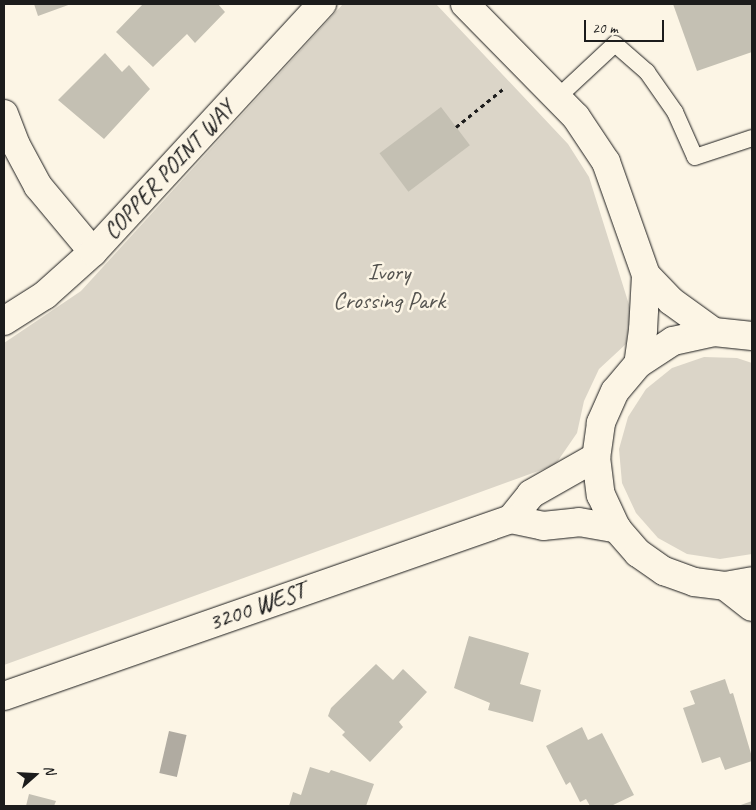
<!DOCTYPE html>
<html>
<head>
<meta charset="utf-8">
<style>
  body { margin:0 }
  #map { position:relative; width:756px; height:810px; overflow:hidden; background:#fcf5e5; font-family:Caveat,sans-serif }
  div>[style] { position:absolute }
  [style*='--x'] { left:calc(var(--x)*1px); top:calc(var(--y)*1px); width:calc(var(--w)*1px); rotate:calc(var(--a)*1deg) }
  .green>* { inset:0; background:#dbd5c8 }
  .water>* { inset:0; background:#b0aba1; transform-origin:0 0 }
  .building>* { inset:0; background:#c4c0b3; transform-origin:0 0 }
  .path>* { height:3px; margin-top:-1.5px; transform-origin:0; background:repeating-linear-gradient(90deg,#1c1c1c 0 4px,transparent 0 8px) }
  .roads { filter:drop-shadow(0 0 1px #1c1c1c) drop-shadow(0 0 1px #1c1c1c) }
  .lane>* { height:16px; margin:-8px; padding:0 8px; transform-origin:8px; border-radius:8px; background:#fcf5e5 }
  .street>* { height:28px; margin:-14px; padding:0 14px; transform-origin:14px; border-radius:14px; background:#fcf5e5 }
  .secondary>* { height:28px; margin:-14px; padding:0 14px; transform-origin:14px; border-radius:14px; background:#fcf5e5 }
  span { translate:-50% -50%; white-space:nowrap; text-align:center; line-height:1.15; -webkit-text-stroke:5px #fcf5e5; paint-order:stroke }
  .street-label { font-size:24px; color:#1c1c1c }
  .park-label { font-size:24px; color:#555450 }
  .frame { position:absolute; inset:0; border:5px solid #1c1c1c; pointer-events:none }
  .north { position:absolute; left:10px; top:750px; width:50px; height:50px; -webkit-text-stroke:4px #fcf5e5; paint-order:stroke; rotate:71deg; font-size:14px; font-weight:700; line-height:20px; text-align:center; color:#1c1c1c }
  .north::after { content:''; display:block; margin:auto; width:18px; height:22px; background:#1c1c1c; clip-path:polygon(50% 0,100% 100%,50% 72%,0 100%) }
  .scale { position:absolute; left:584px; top:20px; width:80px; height:22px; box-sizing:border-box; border:2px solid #1c1c1c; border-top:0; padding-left:6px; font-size:15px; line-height:18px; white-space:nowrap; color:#1c1c1c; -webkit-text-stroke:4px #fcf5e5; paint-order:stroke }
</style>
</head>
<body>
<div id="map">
  <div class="green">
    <i style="clip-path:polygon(343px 4px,436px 4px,568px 144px,589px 177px,631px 311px,626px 344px,599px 369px,584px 401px,577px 433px,555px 465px,4px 665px,4px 343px,81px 291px)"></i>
    <i style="clip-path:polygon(704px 357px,737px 358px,752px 363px,752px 554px,720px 559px,687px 554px,658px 538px,636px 513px,622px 483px,619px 449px,628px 417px,646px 389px,672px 368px)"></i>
  </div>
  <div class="water">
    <i style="left:169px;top:731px;width:18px;height:43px;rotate:13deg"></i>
  </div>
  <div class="building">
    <i style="clip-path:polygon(34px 4px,71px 4px,38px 16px)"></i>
    <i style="clip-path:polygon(143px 4px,218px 4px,225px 12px,195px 43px,187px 34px,153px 67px,116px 32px)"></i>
    <i style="clip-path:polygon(673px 4px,752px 4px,752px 52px,697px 71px)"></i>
    <i style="clip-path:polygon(105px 53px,122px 72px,129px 65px,150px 89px,104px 139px,58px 100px)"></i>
    <i style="left:441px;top:107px;width:48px;height:77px;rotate:53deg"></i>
    <i style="clip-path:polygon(469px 636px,529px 653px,520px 684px,541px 690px,533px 722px,488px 710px,490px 703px,454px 688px)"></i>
    <i style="clip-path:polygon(376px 664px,393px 680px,403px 669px,427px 692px,399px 722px,403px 727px,370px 762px,342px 735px,345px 732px,328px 716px,331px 708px)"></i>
    <i style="clip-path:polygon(725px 679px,730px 694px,733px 693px,752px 757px,752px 761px,725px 770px,720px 757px,702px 763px,683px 708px,695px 704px,690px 691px)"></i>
    <i style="clip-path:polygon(582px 727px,588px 740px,602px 733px,634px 795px,611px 806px,590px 806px,586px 799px,580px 802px,570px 782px,566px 785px,546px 746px)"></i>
    <i style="clip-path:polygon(310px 767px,329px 773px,331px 770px,374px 784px,366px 806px,289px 806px,293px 792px,301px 795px)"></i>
    <i style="clip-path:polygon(29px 794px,56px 801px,54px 806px,26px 806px)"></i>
    <i style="clip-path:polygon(752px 801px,752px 806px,738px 806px)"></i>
  </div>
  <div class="path">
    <i style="--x:456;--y:127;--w:60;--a:-39"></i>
  </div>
  <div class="roads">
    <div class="lane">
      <i style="--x:557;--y:98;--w:79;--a:-43"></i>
      <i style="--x:615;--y:44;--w:43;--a:41.2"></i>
      <i style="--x:647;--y:72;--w:49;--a:55"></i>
      <i style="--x:675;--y:112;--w:49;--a:66"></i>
      <i style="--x:695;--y:157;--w:60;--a:-18.4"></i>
    </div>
    <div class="street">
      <i style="--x:465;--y:4;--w:158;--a:45.5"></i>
      <i style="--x:576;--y:117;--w:54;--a:56.3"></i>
      <i style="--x:606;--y:162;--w:120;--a:70.5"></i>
      <i style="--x:646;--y:275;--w:55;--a:93.1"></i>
      <i style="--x:643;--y:330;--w:34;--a:98"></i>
      <i style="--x:4;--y:114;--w:33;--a:69"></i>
      <i style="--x:16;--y:145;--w:47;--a:61.8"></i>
      <i style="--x:38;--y:186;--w:86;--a:50.2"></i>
      <i style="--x:646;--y:275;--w:36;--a:46"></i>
      <i style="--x:671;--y:301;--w:53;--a:35.8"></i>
      <i style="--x:4;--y:321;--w:49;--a:-32.4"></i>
      <i style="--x:45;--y:295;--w:64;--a:-41.9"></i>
      <i style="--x:93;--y:252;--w:338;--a:-47.3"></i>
      <i style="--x:725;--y:586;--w:34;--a:38"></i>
    </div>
    <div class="secondary">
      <i style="--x:752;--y:336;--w:38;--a:-174"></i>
      <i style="--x:714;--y:332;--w:42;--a:167.6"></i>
      <i style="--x:673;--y:341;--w:42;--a:146.7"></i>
      <i style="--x:638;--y:364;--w:35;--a:130"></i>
      <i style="--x:615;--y:391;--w:35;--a:114"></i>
      <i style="--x:601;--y:423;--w:34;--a:98"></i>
      <i style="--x:596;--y:457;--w:38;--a:83"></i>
      <i style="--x:601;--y:495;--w:38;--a:65"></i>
      <i style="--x:617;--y:529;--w:32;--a:49"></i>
      <i style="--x:638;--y:553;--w:32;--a:35"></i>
      <i style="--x:664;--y:571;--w:32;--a:20"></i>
      <i style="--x:694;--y:582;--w:31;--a:7"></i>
      <i style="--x:725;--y:586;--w:27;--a:-10"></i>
      <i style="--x:511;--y:519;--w:32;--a:-51"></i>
      <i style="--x:531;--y:494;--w:75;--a:-29.6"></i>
      <i style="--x:4;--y:696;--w:537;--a:-19.24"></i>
      <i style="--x:511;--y:519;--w:33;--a:12"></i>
      <i style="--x:543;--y:526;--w:36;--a:-6"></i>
      <i style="--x:579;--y:522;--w:39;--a:10"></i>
    </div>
  </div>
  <div class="street-label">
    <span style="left:169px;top:170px;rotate:-47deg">COPPER POINT WAY</span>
    <span style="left:257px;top:607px;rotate:-19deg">3200 WEST</span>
  </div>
  <div class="park-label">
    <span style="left:389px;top:287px">Ivory<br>Crossing Park</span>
  </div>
  <div class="frame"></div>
  <div class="north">N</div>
  <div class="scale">20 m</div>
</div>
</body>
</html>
